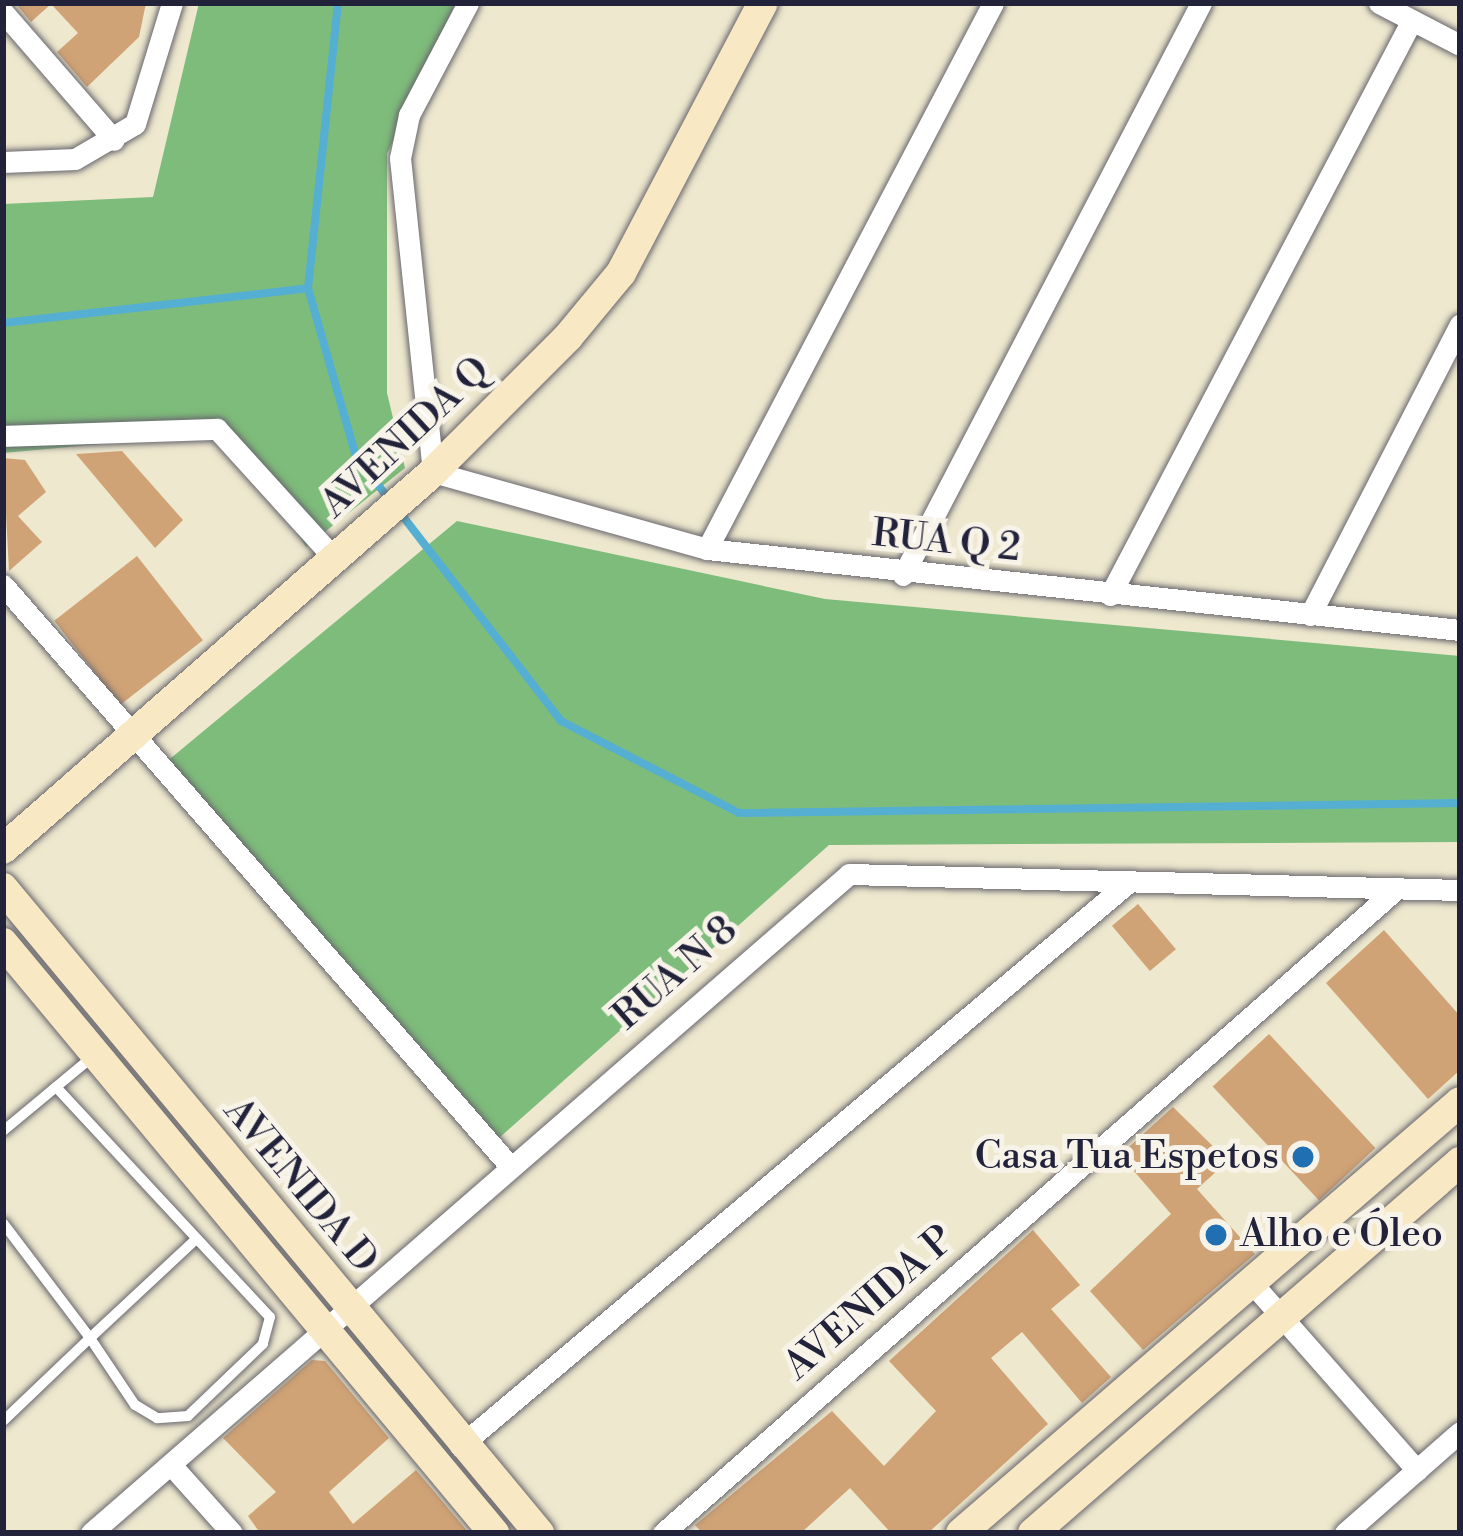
<!DOCTYPE html>
<html>
<head>
<meta charset="utf-8">
<style>
  body { margin:0 }
  #map { position:relative; width:1463px; height:1536px; overflow:hidden; background:#eee8ce; font-family:"Libre Bodoni",serif }
  div>[style] { position:absolute }
  [style*='--x'] { left:calc(var(--x)*1px); top:calc(var(--y)*1px); width:calc(var(--w)*1px); rotate:calc(var(--a)*1deg) }
  .forest>* { inset:0; background:#7ebc7b }
  .stream>* { height:8px; margin:-4px; padding:0 4px; transform-origin:4px; border-radius:4px; background:#55afd3 }
  .building>* { inset:0; background:#d0a376; transform-origin:0 0 }
  .roads { filter:drop-shadow(0 0 3px #69676e) drop-shadow(0 0 3px #69676e) }
  .lane>* { height:10px; margin:-5px; padding:0 5px; transform-origin:5px; border-radius:5px; background:#fff }
  .street>* { height:21px; margin:-10.5px; padding:0 10.5px; transform-origin:10.5px; border-radius:10.5px; background:#fff }
  .secondary>* { height:30px; margin:-15px; padding:0 15px; transform-origin:15px; border-radius:15px; background:#f8e8c3 }
  .dots>* { width:33px; height:33px; translate:-50% -50%; box-sizing:border-box; border:6px solid #f7f3e8; border-radius:50% }
  span { translate:-50% -50%; white-space:nowrap; text-align:center; line-height:1.15; -webkit-text-stroke:10px #f7f3e8; paint-order:stroke }
  .street-label { font-size:39px; color:#22223b }
  .poi-label { font-size:39px; color:#22223b }
  .right { translate:-100% -50%; text-align:right }
  .left { translate:0 -50%; text-align:left }
  .frame { position:absolute; inset:0; border:6px solid #22223b; pointer-events:none }
</style>
</head>
<body>
<div id="map">
  <div class="forest">
    <i style="clip-path:polygon(199px 3px,456px 3px,387px 154px,387px 393px,405px 468px,306px 547px,232px 432px,3px 453px,3px 204px,153px 197px)"></i>
    <i style="clip-path:polygon(457px 521px,825px 599px,1460px 656px,1460px 842px,829px 845px,499px 1138px,165px 763px)"></i>
  </div>
  <div class="stream">
    <i style="--x:338;--y:3;--w:287;--a:96"></i>
    <i style="--x:308;--y:288;--w:175;--a:74.1"></i>
    <i style="--x:356;--y:456;--w:53;--a:52.7"></i>
    <i style="--x:3;--y:323;--w:307;--a:-6.5"></i>
    <i style="--x:398;--y:510;--w:267;--a:52.3"></i>
    <i style="--x:561;--y:721;--w:200;--a:27.3"></i>
    <i style="--x:739;--y:813;--w:721;--a:-0.79"></i>
  </div>
  <div class="building">
    <i style="clip-path:polygon(15px 3px,146px 3px,139px 37px,87px 87px,57px 52px,78px 33px,51px 4px,31px 22px)"></i>
    <i style="clip-path:polygon(122px 451px,183px 520px,155px 548px,76px 454px)"></i>
    <i style="clip-path:polygon(3px 458px,25px 460px,46px 492px,18px 516px,42px 542px,9px 571px)"></i>
    <i style="left:137px;top:556px;width:107px;height:105px;rotate:52deg"></i>
    <i style="left:1138px;top:904px;width:59px;height:34px;rotate:50deg"></i>
    <i style="clip-path:polygon(1384px 930px,1460px 1016px,1460px 1070px,1428px 1099px,1326px 983px)"></i>
    <i style="left:1269px;top:1034px;width:156px;height:77px;rotate:47deg"></i>
    <i style="clip-path:polygon(1173px 1107px,1228px 1161px,1197px 1189px,1255px 1254px,1143px 1350px,1090px 1291px,1171px 1214px,1120px 1155px)"></i>
    <i style="clip-path:polygon(1033px 1230px,1080px 1285px,1051px 1309px,1111px 1377px,1082px 1403px,1022px 1332px,991px 1358px,1048px 1424px,928px 1533px,891px 1533px,850px 1488px,801px 1533px,702px 1533px,695px 1525px,832px 1411px,884px 1466px,936px 1411px,889px 1361px)"></i>
    <i style="clip-path:polygon(312px 1360px,325px 1361px,389px 1438px,329px 1492px,353px 1524px,416px 1470px,469px 1533px,260px 1533px,248px 1516px,276px 1492px,223px 1438px)"></i>
  </div>
  <div class="roads">
    <div class="lane">
      <i style="--x:56;--y:1087;--w:314;--a:47.1"></i>
      <i style="--x:270;--y:1317;--w:28;--a:105"></i>
      <i style="--x:263;--y:1344;--w:104;--a:136.2"></i>
      <i style="--x:188;--y:1416;--w:31;--a:176"></i>
      <i style="--x:157;--y:1418;--w:26;--a:-149"></i>
      <i style="--x:135;--y:1405;--w:81;--a:-123.9"></i>
      <i style="--x:90;--y:1338;--w:145;--a:-43"></i>
      <i style="--x:3;--y:1131;--w:116;--a:-39.7"></i>
      <i style="--x:3;--y:1223;--w:144;--a:52.9"></i>
      <i style="--x:90;--y:1338;--w:120;--a:136.3"></i>
    </div>
    <div class="street">
      <i style="--x:468;--y:3;--w:127;--a:117.8"></i>
      <i style="--x:409;--y:115;--w:44;--a:101.8"></i>
      <i style="--x:400;--y:158;--w:316;--a:84"></i>
      <i style="--x:433;--y:472;--w:285;--a:15.7"></i>
      <i style="--x:707;--y:549;--w:757;--a:6.14"></i>
      <i style="--x:1379;--y:3;--w:91;--a:27.4"></i>
      <i style="--x:3;--y:12;--w:169;--a:49.1"></i>
      <i style="--x:3;--y:162;--w:72;--a:-2.4"></i>
      <i style="--x:75;--y:159;--w:69;--a:-30.3"></i>
      <i style="--x:135;--y:124;--w:127;--a:-73"></i>
      <i style="--x:3;--y:436;--w:214;--a:-1.9"></i>
      <i style="--x:217;--y:429;--w:174;--a:47.8"></i>
      <i style="--x:707;--y:549;--w:616;--a:-62.35"></i>
      <i style="--x:903;--y:575;--w:645;--a:-62.48"></i>
      <i style="--x:3;--y:585;--w:770;--a:48.9"></i>
      <i style="--x:1110;--y:595;--w:649;--a:-62.29"></i>
      <i style="--x:1310;--y:615;--w:327;--a:-62.7"></i>
      <i style="--x:1251;--y:1282;--w:251;--a:48.6"></i>
      <i style="--x:460;--y:1446;--w:876;--a:-40.14"></i>
      <i style="--x:172;--y:1466;--w:90;--a:48.2"></i>
      <i style="--x:91;--y:1533;--w:1004;--a:-41"></i>
      <i style="--x:849;--y:874;--w:611;--a:1.5"></i>
      <i style="--x:663;--y:1533;--w:973;--a:-41.29"></i>
      <i style="--x:1345;--y:1533;--w:153;--a:-41.3"></i>
    </div>
    <div class="secondary">
      <i style="--x:3;--y:849;--w:572;--a:-41.24"></i>
      <i style="--x:433;--y:472;--w:191;--a:-45"></i>
      <i style="--x:568;--y:337;--w:83;--a:-50.4"></i>
      <i style="--x:621;--y:273;--w:305;--a:-62.3"></i>
      <i style="--x:3;--y:888;--w:839;--a:50.27"></i>
      <i style="--x:3;--y:943;--w:768;--a:50.23"></i>
      <i style="--x:961;--y:1533;--w:659;--a:-40.82"></i>
      <i style="--x:1033;--y:1533;--w:566;--a:-40.99"></i>
    </div>
  </div>
  <div class="dots">
    <i style="left:1303px;top:1157px;background:#1f6fb2"></i>
    <i style="left:1216px;top:1235px;background:#1f6fb2"></i>
  </div>
  <div class="street-label">
    <span style="left:406px;top:438px;rotate:-43deg">AVENIDA Q</span>
    <span style="left:946px;top:542px;rotate:6deg">RUA Q 2</span>
    <span style="left:676px;top:974px;rotate:-41deg">RUA N 8</span>
    <span style="left:300px;top:1186px;rotate:50deg">AVENIDA D</span>
    <span style="left:870px;top:1304px;rotate:-41deg">AVENIDA P</span>
  </div>
  <div class="poi-label">
    <span class="right" style="left:1279px;top:1157px">Casa Tua Espetos</span>
    <span class="left" style="left:1240px;top:1235px">Alho e Óleo</span>
  </div>
  <div class="frame"></div>
</div>
</body>
</html>
